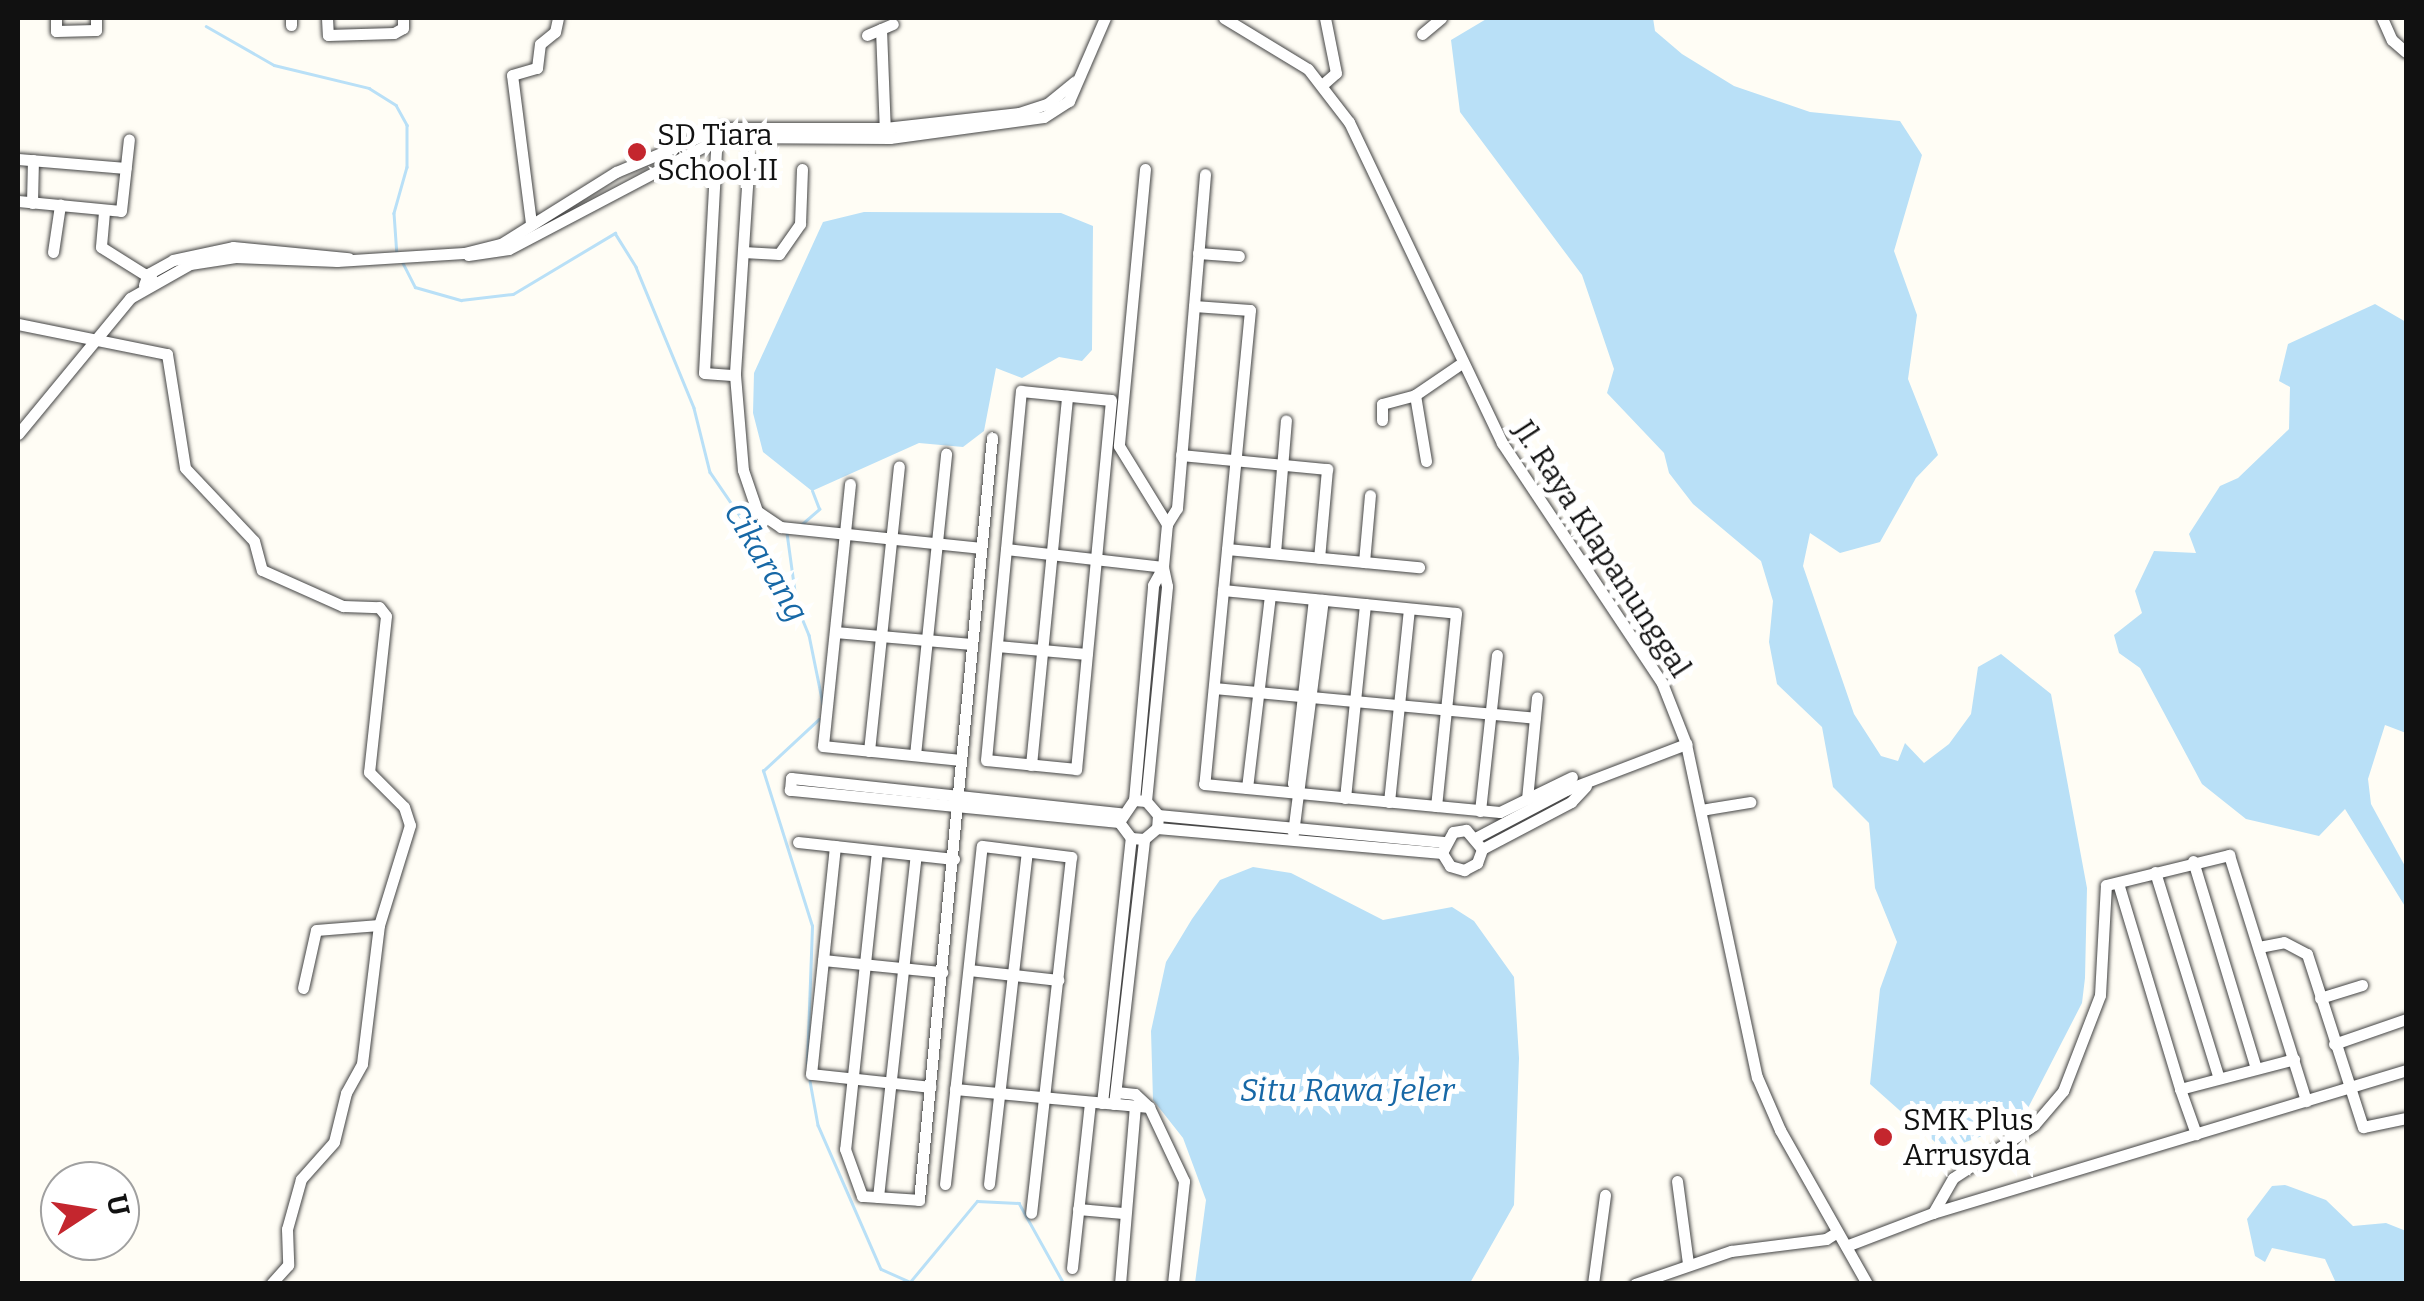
<!DOCTYPE html>
<html>
<head>
<meta charset="utf-8">
<style>
  body { margin:0 }
  #map { position:relative; width:2424px; height:1301px; overflow:hidden; background:#fffdf5; font-family:Bitter,serif }
  div>[style] { position:absolute }
  [style*='--x'] { left:calc(var(--x)*1px); top:calc(var(--y)*1px); width:calc(var(--w)*1px); rotate:calc(var(--a)*1deg) }
  .water>* { inset:0; background:#b9e0f7 }
  .stream>* { height:2.5px; margin:-1.25px; padding:0 1.25px; transform-origin:1.25px; border-radius:1.25px; background:#b9e0f7 }
  .roads { filter:drop-shadow(0 0 2px #444) drop-shadow(0 0 2px #444) }
  .minor>* { height:11px; margin:-5.5px; padding:0 5.5px; transform-origin:5.5px; border-radius:5.5px; background:#fff }
  .dots>* { width:28px; height:28px; translate:-50% -50%; box-sizing:border-box; border:5px solid #fff; border-radius:50% }
  span { translate:-50% -50%; white-space:nowrap; text-align:center; line-height:1.15; -webkit-text-stroke:10px #fff; paint-order:stroke }
  .poi-label { font-size:30px; color:#111 }
  .left { translate:0 -50%; text-align:left }
  .street-label { font-size:30px; color:#111 }
  .water-label { font-size:32px; color:#1768a6; font-style:italic }
  .frame { position:absolute; inset:0; border:20px solid #111; pointer-events:none }
  .north { position:absolute; left:40px; top:1161px; width:100px; height:100px; box-sizing:border-box; background:#fff; border:2px solid #a0a0a0; border-radius:50%; rotate:78deg; font-size:28px; font-weight:700; line-height:40px; text-align:center; color:#111 }
  .north::after { content:''; display:block; margin:auto; width:35px; height:45px; background:#c4262e; clip-path:polygon(50% 0,100% 100%,50% 72%,0 100%) }
</style>
</head>
<body>
<div id="map">
  <div class="water">
    <i style="clip-path:polygon(1488px 18px,1653px 18px,1655px 31px,1682px 54px,1734px 86px,1810px 112px,1900px 121px,1922px 155px,1894px 251px,1917px 315px,1908px 379px,1938px 455px,1916px 478px,1880px 542px,1840px 553px,1810px 533px,1803px 566px,1854px 714px,1881px 756px,1898px 761px,1905px 743px,1924px 763px,1949px 744px,1971px 714px,1978px 667px,2001px 654px,2051px 694px,2087px 888px,2085px 978px,2082px 1003px,2028px 1108px,1985px 1135px,1944px 1150px,1870px 1084px,1880px 989px,1897px 942px,1875px 888px,1869px 823px,1833px 787px,1822px 727px,1777px 684px,1769px 642px,1773px 601px,1761px 561px,1693px 504px,1669px 473px,1664px 453px,1607px 393px,1614px 369px,1582px 275px,1460px 112px,1451px 40px)"></i>
    <i style="clip-path:polygon(864px 212px,1061px 213px,1093px 226px,1092px 350px,1082px 361px,1059px 357px,1022px 378px,996px 368px,984px 431px,963px 447px,919px 443px,812px 491px,763px 452px,753px 413px,754px 373px,823px 222px)"></i>
    <i style="clip-path:polygon(2375px 304px,2406px 322px,2406px 733px,2385px 725px,2368px 779px,2371px 804px,2406px 868px,2406px 908px,2345px 809px,2319px 836px,2246px 819px,2202px 784px,2140px 668px,2119px 653px,2114px 635px,2142px 613px,2135px 591px,2154px 551px,2196px 553px,2189px 534px,2220px 486px,2238px 478px,2289px 429px,2290px 387px,2279px 381px,2288px 344px)"></i>
    <i style="clip-path:polygon(1253px 867px,1291px 873px,1383px 920px,1452px 907px,1474px 921px,1514px 977px,1519px 1058px,1514px 1205px,1470px 1283px,1195px 1283px,1206px 1200px,1183px 1138px,1153px 1100px,1151px 1031px,1166px 962px,1192px 919px,1220px 880px)"></i>
    <i style="clip-path:polygon(2285px 1185px,2326px 1200px,2353px 1226px,2386px 1223px,2406px 1231px,2406px 1283px,2336px 1283px,2325px 1259px,2272px 1248px,2265px 1262px,2255px 1256px,2247px 1219px,2272px 1186px)"></i>
  </div>
  <div class="stream">
    <i style="--x:206;--y:26;--w:78;--a:29.8"></i>
    <i style="--x:274;--y:65;--w:98;--a:13.6"></i>
    <i style="--x:369;--y:88;--w:32;--a:32"></i>
    <i style="--x:396;--y:105;--w:23;--a:61"></i>
    <i style="--x:407;--y:125;--w:42;--a:90"></i>
    <i style="--x:407;--y:167;--w:48;--a:105.8"></i>
    <i style="--x:394;--y:213;--w:39;--a:86"></i>
    <i style="--x:403;--y:263;--w:27;--a:63"></i>
    <i style="--x:415;--y:287;--w:48;--a:15.8"></i>
    <i style="--x:461;--y:300;--w:52;--a:-6.6"></i>
    <i style="--x:513;--y:294;--w:119;--a:-30.9"></i>
    <i style="--x:615;--y:233;--w:40;--a:58"></i>
    <i style="--x:636;--y:267;--w:152;--a:67.6"></i>
    <i style="--x:694;--y:408;--w:66;--a:76"></i>
    <i style="--x:710;--y:472;--w:142;--a:55.6"></i>
    <i style="--x:790;--y:589;--w:50;--a:67.6"></i>
    <i style="--x:809;--y:635;--w:70;--a:78.5"></i>
    <i style="--x:802;--y:524;--w:23;--a:-41"></i>
    <i style="--x:819;--y:509;--w:19;--a:-111"></i>
    <i style="--x:787;--y:533;--w:67;--a:82.2"></i>
    <i style="--x:807;--y:1063;--w:137;--a:-87.9"></i>
    <i style="--x:812;--y:926;--w:163;--a:-107.5"></i>
    <i style="--x:763;--y:771;--w:76;--a:-42.9"></i>
    <i style="--x:810;--y:1081;--w:45;--a:79.7"></i>
    <i style="--x:818;--y:1125;--w:157;--a:66.4"></i>
    <i style="--x:881;--y:1269;--w:32;--a:24"></i>
    <i style="--x:910;--y:1282;--w:105;--a:-50.4"></i>
    <i style="--x:977;--y:1201;--w:42;--a:2.7"></i>
    <i style="--x:1019;--y:1203;--w:93;--a:60.9"></i>
  </div>
  <div class="roads">
    <div class="minor">
      <i style="--x:56;--y:18;--w:13;--a:90"></i>
      <i style="--x:56;--y:31;--w:40;--a:-1.4"></i>
      <i style="--x:96;--y:30;--w:12;--a:-90"></i>
      <i style="--x:291;--y:18;--w:7;--a:90"></i>
      <i style="--x:327;--y:18;--w:17;--a:87"></i>
      <i style="--x:328;--y:35;--w:66;--a:-1.7"></i>
      <i style="--x:394;--y:33;--w:10;--a:-29"></i>
      <i style="--x:403;--y:28;--w:10;--a:-90"></i>
      <i style="--x:1224;--y:18;--w:98;--a:31.3"></i>
      <i style="--x:1308;--y:69;--w:67;--a:52.3"></i>
      <i style="--x:1349;--y:122;--w:356;--a:64.5"></i>
      <i style="--x:1502;--y:443;--w:288;--a:56.3"></i>
      <i style="--x:1662;--y:683;--w:66;--a:68.5"></i>
      <i style="--x:1686;--y:744;--w:340;--a:78"></i>
      <i style="--x:1757;--y:1077;--w:58;--a:66.5"></i>
      <i style="--x:1780;--y:1130;--w:177;--a:60.5"></i>
      <i style="--x:2382;--y:18;--w:24;--a:66"></i>
      <i style="--x:2392;--y:40;--w:18;--a:41"></i>
      <i style="--x:881;--y:29;--w:106;--a:87.8"></i>
      <i style="--x:1422;--y:34;--w:25;--a:-40"></i>
      <i style="--x:867;--y:35;--w:28;--a:-23"></i>
      <i style="--x:1322;--y:85;--w:18;--a:-41"></i>
      <i style="--x:1336;--y:73;--w:56;--a:-101.3"></i>
      <i style="--x:716;--y:151;--w:222;--a:93.1"></i>
      <i style="--x:704;--y:373;--w:31;--a:4"></i>
      <i style="--x:749;--y:156;--w:219;--a:93.7"></i>
      <i style="--x:735;--y:375;--w:95;--a:85.2"></i>
      <i style="--x:743;--y:470;--w:43;--a:71.1"></i>
      <i style="--x:757;--y:511;--w:29;--a:34"></i>
      <i style="--x:781;--y:527;--w:201;--a:6"></i>
      <i style="--x:18;--y:159;--w:108;--a:4.8"></i>
      <i style="--x:1145;--y:169;--w:278;--a:95.4"></i>
      <i style="--x:1119;--y:446;--w:92;--a:58.4"></i>
      <i style="--x:18;--y:201;--w:103;--a:5.5"></i>
      <i style="--x:121;--y:211;--w:72;--a:-83.7"></i>
      <i style="--x:32;--y:203;--w:43;--a:-88.7"></i>
      <i style="--x:104;--y:212;--w:35;--a:95"></i>
      <i style="--x:101;--y:247;--w:60;--a:32.1"></i>
      <i style="--x:531;--y:223;--w:149;--a:-97.3"></i>
      <i style="--x:512;--y:75;--w:26;--a:-16"></i>
      <i style="--x:537;--y:68;--w:24;--a:-83"></i>
      <i style="--x:540;--y:44;--w:19;--a:-39"></i>
      <i style="--x:555;--y:32;--w:14;--a:-78"></i>
      <i style="--x:53;--y:252;--w:48;--a:-81.5"></i>
      <i style="--x:743;--y:252;--w:36;--a:3"></i>
      <i style="--x:779;--y:254;--w:37;--a:-55"></i>
      <i style="--x:800;--y:224;--w:55;--a:-87.9"></i>
      <i style="--x:1198;--y:253;--w:41;--a:4.2"></i>
      <i style="--x:468;--y:255;--w:41;--a:-8.3"></i>
      <i style="--x:509;--y:249;--w:240;--a:-27.8"></i>
      <i style="--x:721;--y:137;--w:169;--a:0.3"></i>
      <i style="--x:890;--y:138;--w:155;--a:-7.8"></i>
      <i style="--x:1044;--y:117;--w:30;--a:-33"></i>
      <i style="--x:1069;--y:101;--w:90;--a:-66.6"></i>
      <i style="--x:144;--y:285;--w:12;--a:-70"></i>
      <i style="--x:148;--y:274;--w:29;--a:-29"></i>
      <i style="--x:173;--y:260;--w:61;--a:-12.2"></i>
      <i style="--x:233;--y:247;--w:116;--a:5.5"></i>
      <i style="--x:1194;--y:306;--w:56;--a:4.1"></i>
      <i style="--x:1250;--y:310;--w:476;--a:95.5"></i>
      <i style="--x:1204;--y:784;--w:297;--a:5.4"></i>
      <i style="--x:1500;--y:812;--w:80;--a:-25.9"></i>
      <i style="--x:18;--y:324;--w:152;--a:11.4"></i>
      <i style="--x:167;--y:354;--w:115;--a:81"></i>
      <i style="--x:185;--y:468;--w:100;--a:46.6"></i>
      <i style="--x:254;--y:541;--w:30;--a:75"></i>
      <i style="--x:262;--y:570;--w:89;--a:24"></i>
      <i style="--x:343;--y:606;--w:36;--a:2"></i>
      <i style="--x:379;--y:607;--w:11;--a:52"></i>
      <i style="--x:386;--y:616;--w:157;--a:96.2"></i>
      <i style="--x:369;--y:772;--w:49;--a:45"></i>
      <i style="--x:404;--y:807;--w:19;--a:72"></i>
      <i style="--x:410;--y:825;--w:105;--a:107.2"></i>
      <i style="--x:379;--y:925;--w:140;--a:97"></i>
      <i style="--x:362;--y:1064;--w:33;--a:119"></i>
      <i style="--x:346;--y:1093;--w:50;--a:103.8"></i>
      <i style="--x:334;--y:1142;--w:50;--a:131.7"></i>
      <i style="--x:301;--y:1179;--w:52;--a:105.6"></i>
      <i style="--x:287;--y:1229;--w:36;--a:88"></i>
      <i style="--x:288;--y:1265;--w:25;--a:132"></i>
      <i style="--x:1021;--y:391;--w:90;--a:5.7"></i>
      <i style="--x:1111;--y:400;--w:371;--a:95.4"></i>
      <i style="--x:1076;--y:769;--w:90;--a:-174.3"></i>
      <i style="--x:986;--y:760;--w:371;--a:-84.6"></i>
      <i style="--x:1415;--y:395;--w:67;--a:80.5"></i>
      <i style="--x:1382;--y:420;--w:16;--a:-90"></i>
      <i style="--x:1382;--y:404;--w:34;--a:-15"></i>
      <i style="--x:1415;--y:395;--w:53;--a:-34.3"></i>
      <i style="--x:18;--y:434;--w:176;--a:-50.5"></i>
      <i style="--x:130;--y:298;--w:69;--a:-29.5"></i>
      <i style="--x:190;--y:264;--w:46;--a:-8.8"></i>
      <i style="--x:235;--y:257;--w:102;--a:2.2"></i>
      <i style="--x:337;--y:261;--w:127;--a:-3.6"></i>
      <i style="--x:464;--y:253;--w:38;--a:-14"></i>
      <i style="--x:501;--y:244;--w:136;--a:-32.1"></i>
      <i style="--x:616;--y:172;--w:113;--a:-22.9"></i>
      <i style="--x:720;--y:128;--w:165;--a:0"></i>
      <i style="--x:885;--y:128;--w:135;--a:-6.4"></i>
      <i style="--x:1019;--y:113;--w:29;--a:-18"></i>
      <i style="--x:1047;--y:104;--w:36;--a:-39"></i>
      <i style="--x:1181;--y:455;--w:147;--a:5.5"></i>
      <i style="--x:1327;--y:469;--w:89;--a:95.1"></i>
      <i style="--x:850;--y:484;--w:263;--a:95.9"></i>
      <i style="--x:823;--y:746;--w:138;--a:5.8"></i>
      <i style="--x:1006;--y:549;--w:158;--a:6.5"></i>
      <i style="--x:1227;--y:549;--w:193;--a:5.4"></i>
      <i style="--x:1275;--y:553;--w:133;--a:-85.3"></i>
      <i style="--x:1364;--y:562;--w:67;--a:-84.9"></i>
      <i style="--x:1223;--y:590;--w:234;--a:5.6"></i>
      <i style="--x:1456;--y:613;--w:194;--a:95.9"></i>
      <i style="--x:835;--y:632;--w:137;--a:5"></i>
      <i style="--x:997;--y:646;--w:90;--a:5.1"></i>
      <i style="--x:1214;--y:688;--w:322;--a:5.3"></i>
      <i style="--x:869;--y:751;--w:286;--a:-84"></i>
      <i style="--x:915;--y:755;--w:303;--a:-84.1"></i>
      <i style="--x:1031;--y:765;--w:371;--a:-84.4"></i>
      <i style="--x:1247;--y:788;--w:194;--a:-83.2"></i>
      <i style="--x:1298;--y:793;--w:11;--a:-117"></i>
      <i style="--x:1293;--y:783;--w:185;--a:-83.5"></i>
      <i style="--x:1345;--y:798;--w:195;--a:-84.1"></i>
      <i style="--x:1527;--y:799;--w:102;--a:-84.4"></i>
      <i style="--x:1134;--y:800;--w:216;--a:-84.9"></i>
      <i style="--x:1153;--y:585;--w:21;--a:-61"></i>
      <i style="--x:1146;--y:801;--w:216;--a:-84.4"></i>
      <i style="--x:1167;--y:586;--w:19;--a:-102"></i>
      <i style="--x:1163;--y:567;--w:43;--a:-84.7"></i>
      <i style="--x:1167;--y:524;--w:19;--a:-58"></i>
      <i style="--x:1177;--y:508;--w:335;--a:-85.2"></i>
      <i style="--x:1389;--y:802;--w:194;--a:-84.1"></i>
      <i style="--x:1701;--y:810;--w:50;--a:-9.3"></i>
      <i style="--x:1480;--y:811;--w:157;--a:-83.8"></i>
      <i style="--x:1158;--y:815;--w:13;--a:94"></i>
      <i style="--x:1157;--y:828;--w:17;--a:140"></i>
      <i style="--x:1144;--y:839;--w:13;--a:-176"></i>
      <i style="--x:1131;--y:838;--w:20;--a:-127"></i>
      <i style="--x:1119;--y:822;--w:27;--a:-56"></i>
      <i style="--x:1134;--y:800;--w:12;--a:5"></i>
      <i style="--x:1146;--y:801;--w:18;--a:49"></i>
      <i style="--x:1158;--y:815;--w:287;--a:5.4"></i>
      <i style="--x:1119;--y:822;--w:331;--a:-174.4"></i>
      <i style="--x:790;--y:790;--w:12;--a:-85"></i>
      <i style="--x:791;--y:778;--w:331;--a:6.1"></i>
      <i style="--x:1157;--y:828;--w:286;--a:5"></i>
      <i style="--x:1293;--y:833;--w:235;--a:-82.7"></i>
      <i style="--x:1477;--y:837;--w:101;--a:-27.8"></i>
      <i style="--x:1566;--y:790;--w:129;--a:-21"></i>
      <i style="--x:798;--y:842;--w:157;--a:6.2"></i>
      <i style="--x:835;--y:846;--w:229;--a:96"></i>
      <i style="--x:811;--y:1074;--w:120;--a:6.2"></i>
      <i style="--x:1482;--y:849;--w:25;--a:-130"></i>
      <i style="--x:1466;--y:830;--w:13;--a:171"></i>
      <i style="--x:1453;--y:832;--w:24;--a:118"></i>
      <i style="--x:1442;--y:853;--w:15;--a:58"></i>
      <i style="--x:1450;--y:866;--w:15;--a:16"></i>
      <i style="--x:1464;--y:870;--w:15;--a:-28"></i>
      <i style="--x:1477;--y:863;--w:15;--a:-70"></i>
      <i style="--x:1482;--y:849;--w:101;--a:-27.8"></i>
      <i style="--x:1571;--y:802;--w:22;--a:-47"></i>
      <i style="--x:877;--y:851;--w:300;--a:96.1"></i>
      <i style="--x:845;--y:1149;--w:50;--a:70.1"></i>
      <i style="--x:862;--y:1196;--w:57;--a:4"></i>
      <i style="--x:919;--y:1200;--w:766;--a:-84.53"></i>
      <i style="--x:2193;--y:861;--w:213;--a:73.1"></i>
      <i style="--x:2155;--y:872;--w:214;--a:72.8"></i>
      <i style="--x:2118;--y:883;--w:215;--a:73.2"></i>
      <i style="--x:2180;--y:1089;--w:118;--a:-14.7"></i>
      <i style="--x:2259;--y:947;--w:25;--a:-11"></i>
      <i style="--x:2284;--y:942;--w:26;--a:28"></i>
      <i style="--x:2307;--y:954;--w:182;--a:72.1"></i>
      <i style="--x:2363;--y:1127;--w:44;--a:-11.8"></i>
      <i style="--x:823;--y:960;--w:120;--a:5.8"></i>
      <i style="--x:969;--y:970;--w:90;--a:6.4"></i>
      <i style="--x:303;--y:988;--w:59;--a:-77.4"></i>
      <i style="--x:316;--y:930;--w:63;--a:-4.5"></i>
      <i style="--x:2320;--y:998;--w:44;--a:-17.2"></i>
      <i style="--x:2334;--y:1044;--w:76;--a:-19.1"></i>
      <i style="--x:955;--y:1089;--w:195;--a:5.3"></i>
      <i style="--x:1149;--y:1107;--w:82;--a:64.7"></i>
      <i style="--x:1184;--y:1181;--w:104;--a:96.1"></i>
      <i style="--x:2180;--y:1089;--w:48;--a:70.4"></i>
      <i style="--x:1116;--y:1092;--w:19;--a:6"></i>
      <i style="--x:1135;--y:1094;--w:19;--a:43"></i>
      <i style="--x:1102;--y:1103;--w:267;--a:-83.8"></i>
      <i style="--x:1114;--y:1104;--w:267;--a:-83.5"></i>
      <i style="--x:1677;--y:1181;--w:83;--a:82.4"></i>
      <i style="--x:945;--y:1184;--w:340;--a:-83.8"></i>
      <i style="--x:982;--y:846;--w:90;--a:7"></i>
      <i style="--x:1071;--y:857;--w:358;--a:96.4"></i>
      <i style="--x:989;--y:1184;--w:334;--a:-83.5"></i>
      <i style="--x:878;--y:1197;--w:344;--a:-83.7"></i>
      <i style="--x:1078;--y:1209;--w:45;--a:5.1"></i>
      <i style="--x:1933;--y:1213;--w:40;--a:-60.3"></i>
      <i style="--x:1953;--y:1178;--w:97;--a:-33.2"></i>
      <i style="--x:2034;--y:1125;--w:45;--a:-49.5"></i>
      <i style="--x:2063;--y:1091;--w:103;--a:-68.9"></i>
      <i style="--x:2100;--y:995;--w:110;--a:-86.9"></i>
      <i style="--x:2106;--y:885;--w:127;--a:-13.7"></i>
      <i style="--x:2229;--y:855;--w:258;--a:72.6"></i>
      <i style="--x:1846;--y:1246;--w:93;--a:-20.8"></i>
      <i style="--x:1933;--y:1213;--w:494;--a:-16.8"></i>
      <i style="--x:1072;--y:1268;--w:167;--a:-83.8"></i>
      <i style="--x:1120;--y:1284;--w:179;--a:-85.2"></i>
      <i style="--x:1593;--y:1284;--w:90;--a:-82.3"></i>
      <i style="--x:1635;--y:1284;--w:102;--a:-19"></i>
      <i style="--x:1731;--y:1251;--w:96;--a:-7.2"></i>
      <i style="--x:1826;--y:1239;--w:13;--a:-32"></i>
    </div>
  </div>
  <div class="dots">
    <i style="left:637px;top:152px;background:#c4262e"></i>
    <i style="left:1883px;top:1137px;background:#c4262e"></i>
  </div>
  <div class="poi-label">
    <span class="left" style="left:657px;top:152px">SD Tiara<br>School II</span>
    <span class="left" style="left:1903px;top:1137px">SMK Plus<br>Arrusyda</span>
  </div>
  <div class="street-label">
    <span style="left:1602px;top:549px;rotate:57deg">Jl. Raya Klapanunggal</span>
  </div>
  <div class="water-label">
    <span style="left:766px;top:562px;rotate:59deg">Cikarang</span>
    <span style="left:1347px;top:1090px">Situ Rawa Jeler</span>
  </div>
  <div class="frame"></div>
  <div class="north">U</div>
</div>
</body>
</html>
